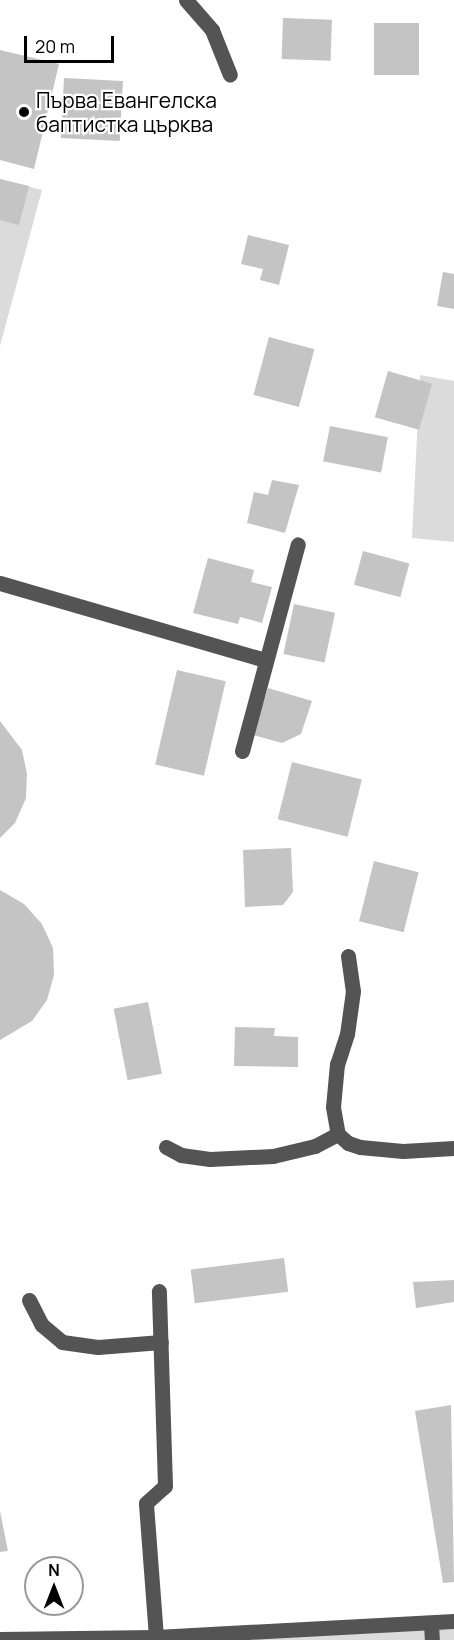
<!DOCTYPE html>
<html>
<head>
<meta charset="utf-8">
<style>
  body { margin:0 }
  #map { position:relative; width:454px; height:1640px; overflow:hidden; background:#fff; font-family:Manrope,sans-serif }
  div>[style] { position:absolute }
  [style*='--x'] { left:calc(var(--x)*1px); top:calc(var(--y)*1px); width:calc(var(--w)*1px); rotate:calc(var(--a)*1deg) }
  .green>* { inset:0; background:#dbdbdb }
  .building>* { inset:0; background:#c4c4c4; transform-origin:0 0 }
  .minor>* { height:15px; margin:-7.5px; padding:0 7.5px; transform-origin:7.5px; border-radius:7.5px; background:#545454 }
  .dots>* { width:16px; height:16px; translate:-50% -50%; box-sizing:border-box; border:3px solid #fff; border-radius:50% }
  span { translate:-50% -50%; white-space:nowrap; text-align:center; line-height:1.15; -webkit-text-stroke:4.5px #fff; paint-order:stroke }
  .poi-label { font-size:21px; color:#000 }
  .left { translate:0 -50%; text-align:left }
  .north { position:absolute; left:24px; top:1556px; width:60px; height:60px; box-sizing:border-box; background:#fff; border:2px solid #999; border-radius:50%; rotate:0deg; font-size:16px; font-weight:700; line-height:24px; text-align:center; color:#000 }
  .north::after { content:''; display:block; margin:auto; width:21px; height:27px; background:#000; clip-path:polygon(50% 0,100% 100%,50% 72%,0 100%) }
  .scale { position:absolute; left:24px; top:36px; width:90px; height:27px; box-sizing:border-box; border:3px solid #000; border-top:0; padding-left:8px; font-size:18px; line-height:21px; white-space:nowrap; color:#000; -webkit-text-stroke:4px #fff; paint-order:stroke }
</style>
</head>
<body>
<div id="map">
  <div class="green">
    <i style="clip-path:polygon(0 179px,42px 190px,0 346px)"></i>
    <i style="clip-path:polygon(420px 375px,454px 381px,454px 542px,412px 538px)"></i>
    <i style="clip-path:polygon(454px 1621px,454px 1640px,0 1640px)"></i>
  </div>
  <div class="building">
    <i style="left:283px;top:18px;width:49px;height:41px;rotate:2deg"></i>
    <i style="left:374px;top:23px;width:45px;height:52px"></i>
    <i style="clip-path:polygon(0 50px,59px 64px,34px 169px,0 160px)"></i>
    <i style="left:64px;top:78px;width:59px;height:60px;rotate:3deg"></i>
    <i style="clip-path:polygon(0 179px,29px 186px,19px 225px,0 220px)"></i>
    <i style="clip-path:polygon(248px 235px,289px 245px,279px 285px,260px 280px,263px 269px,241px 264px)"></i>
    <i style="clip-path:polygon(443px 272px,454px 274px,454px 309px,437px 306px)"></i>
    <i style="left:269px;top:337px;width:47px;height:60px;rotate:15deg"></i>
    <i style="left:388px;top:371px;width:46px;height:48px;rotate:16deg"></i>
    <i style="left:330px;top:426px;width:59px;height:36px;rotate:11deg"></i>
    <i style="clip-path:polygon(272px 480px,299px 485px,285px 533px,247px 523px,254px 492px,268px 495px)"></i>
    <i style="left:363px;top:551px;width:48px;height:35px;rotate:15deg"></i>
    <i style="clip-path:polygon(208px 558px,254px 570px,251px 582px,272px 587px,262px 623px,240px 617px,238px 624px,193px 613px)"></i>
    <i style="left:294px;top:604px;width:42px;height:51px;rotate:12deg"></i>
    <i style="left:177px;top:670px;width:50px;height:97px;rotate:13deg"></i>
    <i style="clip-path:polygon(268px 688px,312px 701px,301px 734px,282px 743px,253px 735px)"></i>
    <i style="clip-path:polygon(0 721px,22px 750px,27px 774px,26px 798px,15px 823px,0 838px)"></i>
    <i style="left:292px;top:762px;width:72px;height:59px;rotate:14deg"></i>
    <i style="clip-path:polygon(291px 848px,293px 892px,283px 905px,245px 907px,243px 850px)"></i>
    <i style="left:374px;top:861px;width:46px;height:62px;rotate:14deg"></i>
    <i style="clip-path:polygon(0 890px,24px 904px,42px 924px,53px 948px,54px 975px,47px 1000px,32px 1021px,0 1040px)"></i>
    <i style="left:148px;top:1002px;width:73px;height:35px;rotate:79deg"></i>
    <i style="clip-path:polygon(235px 1027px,275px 1028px,274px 1036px,298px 1037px,298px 1067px,234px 1066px)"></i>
    <i style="left:284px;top:1258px;width:34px;height:94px;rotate:83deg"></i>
    <i style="clip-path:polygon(454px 1280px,454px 1302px,416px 1308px,413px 1282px)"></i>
    <i style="clip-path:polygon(451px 1405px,454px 1582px,443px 1583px,415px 1411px)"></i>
    <i style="clip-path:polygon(0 1511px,8px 1551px,0 1552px)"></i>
  </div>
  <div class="minor">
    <i style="--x:186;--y:0;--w:40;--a:49"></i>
    <i style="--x:212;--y:30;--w:48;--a:68.2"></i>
    <i style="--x:0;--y:583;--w:276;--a:16.2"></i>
    <i style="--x:242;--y:751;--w:214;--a:-74.9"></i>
    <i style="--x:348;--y:956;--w:35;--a:82"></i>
    <i style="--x:353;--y:991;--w:43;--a:97.9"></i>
    <i style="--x:347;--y:1034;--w:32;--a:108"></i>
    <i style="--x:337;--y:1064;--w:43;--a:95.3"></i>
    <i style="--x:333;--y:1107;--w:27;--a:80"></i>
    <i style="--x:338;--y:1134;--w:13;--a:42"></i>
    <i style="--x:348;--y:1143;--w:13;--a:18"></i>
    <i style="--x:360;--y:1147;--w:43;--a:5.3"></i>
    <i style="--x:403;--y:1151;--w:51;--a:-3.4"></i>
    <i style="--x:166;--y:1147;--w:17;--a:28"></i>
    <i style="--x:181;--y:1155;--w:29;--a:8"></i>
    <i style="--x:210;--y:1159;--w:63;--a:-2.7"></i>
    <i style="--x:273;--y:1156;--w:43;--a:-13.4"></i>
    <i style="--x:315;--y:1146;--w:26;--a:-28"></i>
    <i style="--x:29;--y:1300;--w:28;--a:63"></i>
    <i style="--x:42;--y:1325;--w:26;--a:40"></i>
    <i style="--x:62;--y:1342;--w:36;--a:8"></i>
    <i style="--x:98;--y:1347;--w:63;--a:-4.5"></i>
    <i style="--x:431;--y:1623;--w:17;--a:87"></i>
    <i style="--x:156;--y:1637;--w:134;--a:-94.3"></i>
    <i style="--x:146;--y:1503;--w:25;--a:-42"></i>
    <i style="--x:165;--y:1486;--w:195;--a:-91.8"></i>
    <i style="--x:0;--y:1639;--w:156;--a:-0.7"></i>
    <i style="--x:156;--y:1637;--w:298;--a:-3.1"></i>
  </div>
  <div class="dots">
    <i style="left:24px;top:112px;background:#000"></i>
  </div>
  <div class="poi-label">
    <span class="left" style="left:36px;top:112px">Първа Евангелска<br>баптистка църква</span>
  </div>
  <div class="north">N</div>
  <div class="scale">20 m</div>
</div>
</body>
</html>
